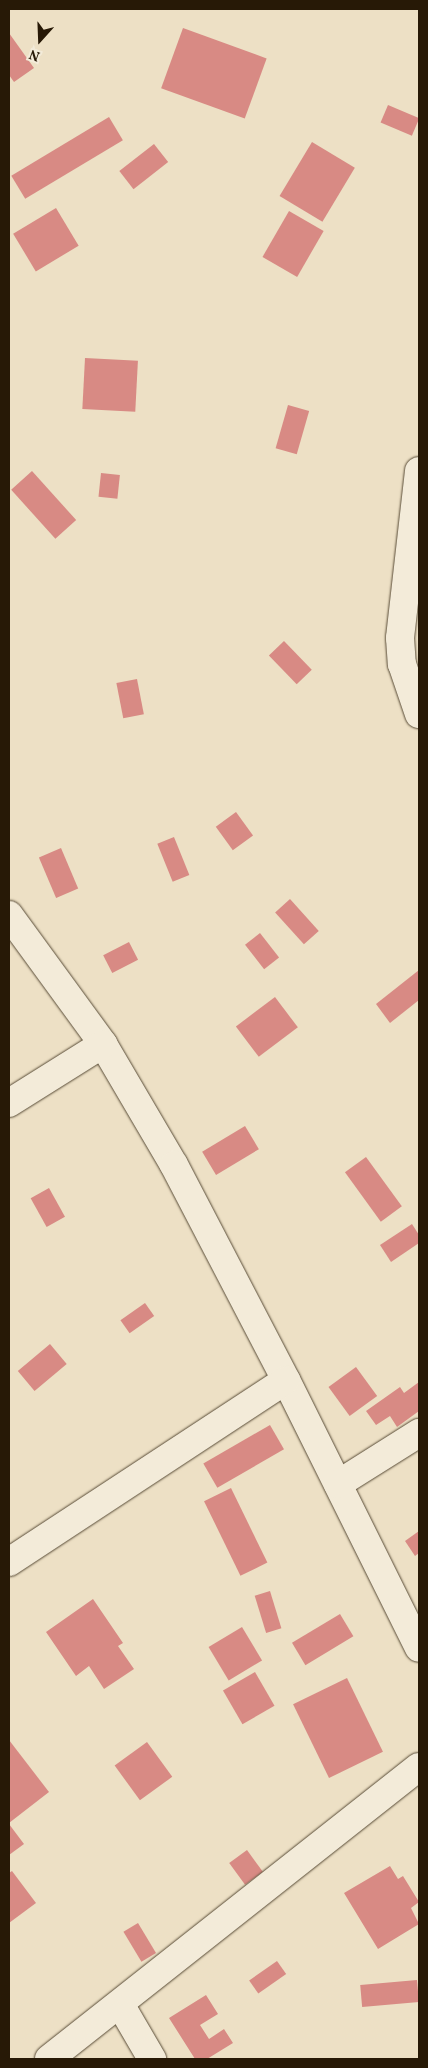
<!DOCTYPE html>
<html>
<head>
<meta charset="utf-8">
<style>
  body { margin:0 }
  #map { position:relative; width:428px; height:2068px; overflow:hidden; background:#ede0c5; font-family:Vollkorn,serif }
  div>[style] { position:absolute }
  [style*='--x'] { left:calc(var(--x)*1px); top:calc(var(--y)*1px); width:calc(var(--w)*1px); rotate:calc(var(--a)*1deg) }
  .building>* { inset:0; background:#d88a84; transform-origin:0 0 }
  .roads { filter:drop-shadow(0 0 1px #584b36) drop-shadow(0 0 1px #584b36) }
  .street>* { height:28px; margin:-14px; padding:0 14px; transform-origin:14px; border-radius:14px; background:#f3ebd9 }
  span { translate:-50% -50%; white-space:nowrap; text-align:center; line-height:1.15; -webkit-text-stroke:4px #f3ebd9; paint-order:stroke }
  .frame { position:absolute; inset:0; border:10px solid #271906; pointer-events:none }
  .north { position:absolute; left:15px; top:15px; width:50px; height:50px; -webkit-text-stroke:4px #f3ebd9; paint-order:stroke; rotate:200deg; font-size:14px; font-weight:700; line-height:20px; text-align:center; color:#271906 }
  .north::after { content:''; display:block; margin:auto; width:18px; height:22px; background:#271906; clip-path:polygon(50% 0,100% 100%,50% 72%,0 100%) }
</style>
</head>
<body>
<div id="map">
  <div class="building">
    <i style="left:183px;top:28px;width:89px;height:64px;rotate:20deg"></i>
    <i style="clip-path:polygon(9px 33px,34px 68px,14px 82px,9px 75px)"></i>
    <i style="left:388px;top:105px;width:34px;height:19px;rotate:23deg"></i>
    <i style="left:109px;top:117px;width:27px;height:114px;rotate:59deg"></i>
    <i style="left:312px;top:142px;width:50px;height:63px;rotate:31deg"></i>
    <i style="left:154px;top:144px;width:23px;height:44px;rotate:52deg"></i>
    <i style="left:56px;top:208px;width:44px;height:50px;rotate:59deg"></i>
    <i style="left:289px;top:211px;width:40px;height:53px;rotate:30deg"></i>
    <i style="left:85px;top:358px;width:53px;height:51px;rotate:3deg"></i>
    <i style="left:288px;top:405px;width:22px;height:45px;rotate:16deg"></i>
    <i style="left:32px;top:471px;width:66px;height:28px;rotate:48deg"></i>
    <i style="left:101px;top:473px;width:19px;height:24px;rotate:6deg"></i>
    <i style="left:284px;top:641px;width:40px;height:21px;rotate:46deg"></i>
    <i style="left:137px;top:679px;width:36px;height:21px;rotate:79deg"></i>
    <i style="left:236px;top:812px;width:29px;height:25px;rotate:54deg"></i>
    <i style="left:174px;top:837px;width:41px;height:18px;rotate:68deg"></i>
    <i style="left:61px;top:848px;width:44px;height:24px;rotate:67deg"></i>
    <i style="left:290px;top:899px;width:43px;height:20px;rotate:48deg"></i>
    <i style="left:260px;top:933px;width:31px;height:19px;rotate:52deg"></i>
    <i style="left:129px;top:942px;width:20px;height:29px;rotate:63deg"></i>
    <i style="clip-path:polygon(419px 970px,419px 1000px,390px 1023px,376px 1004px)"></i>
    <i style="left:275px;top:997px;width:38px;height:49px;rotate:53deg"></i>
    <i style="left:245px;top:1126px;width:27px;height:50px;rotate:59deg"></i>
    <i style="left:366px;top:1157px;width:61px;height:26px;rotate:54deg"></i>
    <i style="left:49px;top:1188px;width:33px;height:21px;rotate:61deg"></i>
    <i style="clip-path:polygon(412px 1224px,419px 1235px,419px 1243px,391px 1262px,380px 1245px)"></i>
    <i style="left:145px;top:1303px;width:16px;height:30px;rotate:55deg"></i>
    <i style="left:50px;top:1344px;width:26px;height:42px;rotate:50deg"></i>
    <i style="left:356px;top:1367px;width:36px;height:34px;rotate:54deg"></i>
    <i style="clip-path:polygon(419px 1382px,419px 1411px,397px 1427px,390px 1416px,376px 1425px,366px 1411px,400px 1387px,404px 1393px)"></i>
    <i style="left:270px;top:1425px;width:28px;height:77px;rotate:60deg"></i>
    <i style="left:231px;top:1488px;width:83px;height:30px;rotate:64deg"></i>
    <i style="clip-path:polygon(419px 1531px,419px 1553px,415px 1556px,405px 1541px)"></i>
    <i style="left:270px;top:1591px;width:39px;height:16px;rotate:73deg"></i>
    <i style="clip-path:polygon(93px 1599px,123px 1643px,118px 1646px,134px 1669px,104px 1689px,89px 1666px,76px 1676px,46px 1632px)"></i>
    <i style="left:340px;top:1614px;width:26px;height:56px;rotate:59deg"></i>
    <i style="left:242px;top:1627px;width:39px;height:39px;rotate:59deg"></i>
    <i style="left:255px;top:1672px;width:39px;height:37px;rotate:60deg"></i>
    <i style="left:347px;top:1678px;width:82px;height:60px;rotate:64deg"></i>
    <i style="clip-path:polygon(9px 1740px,49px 1792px,9px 1823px)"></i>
    <i style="left:147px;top:1742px;width:43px;height:40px;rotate:54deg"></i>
    <i style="clip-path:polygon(9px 1824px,24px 1844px,9px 1855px)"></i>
    <i style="left:247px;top:1850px;width:27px;height:22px;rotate:54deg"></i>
    <i style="clip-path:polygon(390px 1866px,398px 1879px,403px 1876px,419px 1902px,411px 1908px,419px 1924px,378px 1949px,344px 1893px)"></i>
    <i style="clip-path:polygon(12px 1871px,36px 1903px,9px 1923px,9px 1873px)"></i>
    <i style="left:138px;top:1923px;width:35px;height:17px;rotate:59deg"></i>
    <i style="left:277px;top:1961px;width:16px;height:34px;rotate:55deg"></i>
    <i style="left:417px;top:1980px;width:22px;height:57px;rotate:85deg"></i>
    <i style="clip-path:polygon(206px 1995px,218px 2014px,200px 2025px,209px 2039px,224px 2029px,233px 2043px,207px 2059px,195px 2059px,169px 2018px)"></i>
  </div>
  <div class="roads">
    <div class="street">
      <i style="--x:419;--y:471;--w:168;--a:96.5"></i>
      <i style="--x:400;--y:638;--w:26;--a:86"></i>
      <i style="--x:402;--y:664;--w:53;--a:71.2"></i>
      <i style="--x:9;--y:915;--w:160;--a:53.9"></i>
      <i style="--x:103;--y:1044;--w:140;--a:59.6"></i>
      <i style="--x:174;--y:1165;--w:242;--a:62.5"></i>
      <i style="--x:286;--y:1380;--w:299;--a:63.6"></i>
      <i style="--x:9;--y:1103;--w:111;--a:-32.1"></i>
      <i style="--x:338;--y:1484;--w:96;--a:-32.2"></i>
      <i style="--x:9;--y:1562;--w:331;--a:-33.3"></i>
      <i style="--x:120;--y:2004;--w:64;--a:59.8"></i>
      <i style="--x:49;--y:2059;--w:471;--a:-38.3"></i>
    </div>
  </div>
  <div class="frame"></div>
  <div class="north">N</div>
</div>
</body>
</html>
